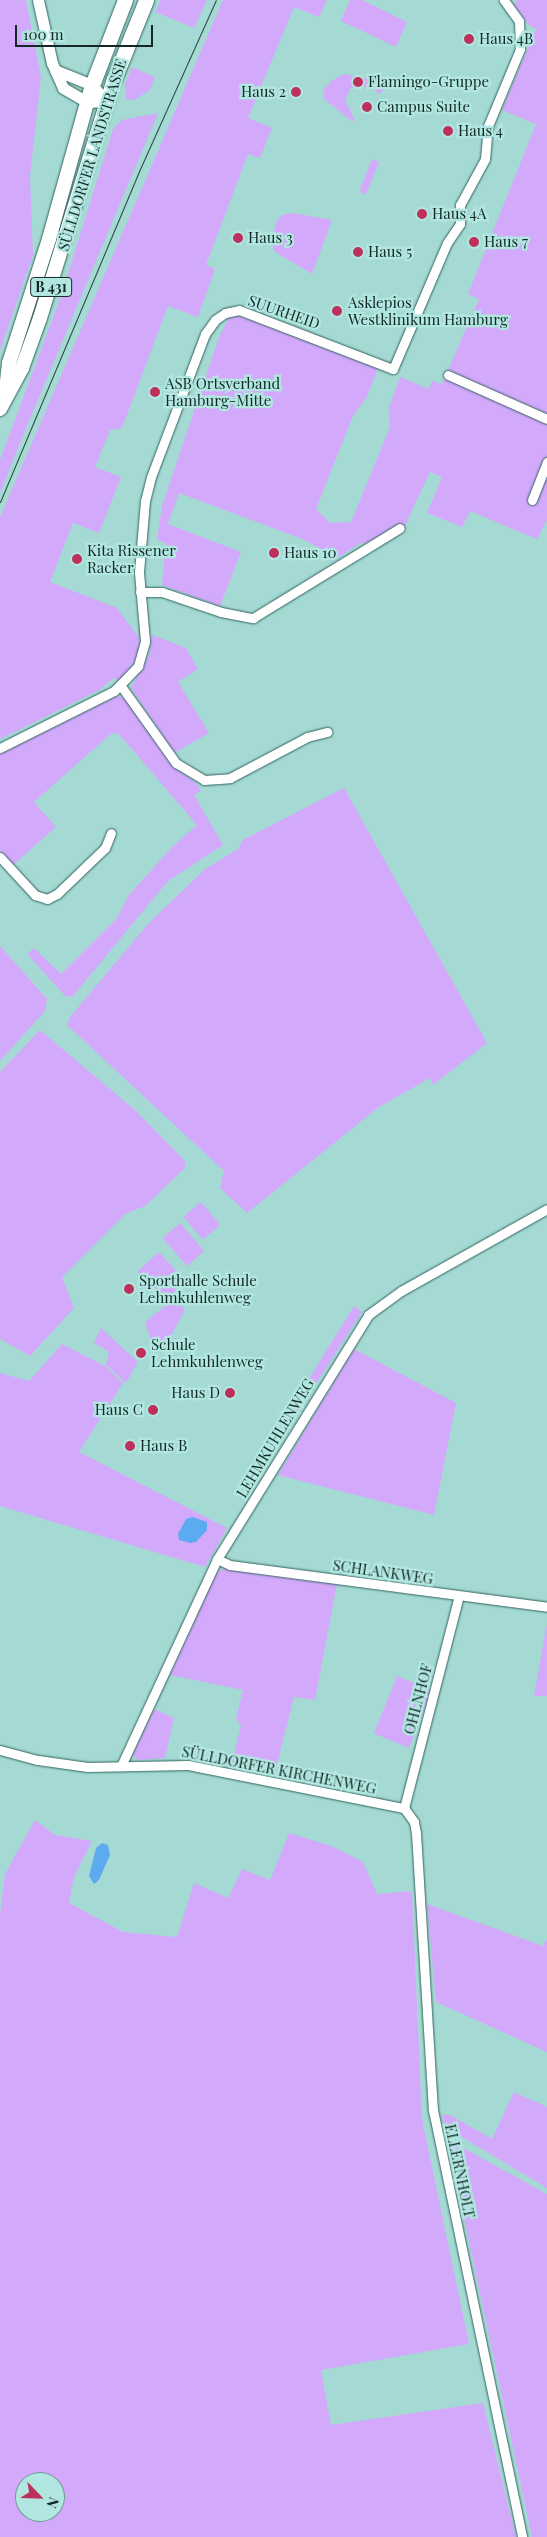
<!DOCTYPE html>
<html>
<head>
<meta charset="utf-8">
<style>
  body { margin:0 }
  #map { position:relative; width:547px; height:2537px; overflow:hidden; background:#a5dad4; font-family:"Playfair Display",serif }
  div>[style] { position:absolute }
  [style*='--x'] { left:calc(var(--x)*1px); top:calc(var(--y)*1px); width:calc(var(--w)*1px); rotate:calc(var(--a)*1deg) }
  .green>* { inset:0; background:#d3a9fc; transform-origin:0 0 }
  .water>* { inset:0; background:#5cabf1 }
  .roads { filter:drop-shadow(0 0 1px #32645f) drop-shadow(0 0 1px #32645f) }
  .street>* { height:9px; margin:-4.5px; padding:0 4.5px; transform-origin:4.5px; border-radius:4.5px; background:#fff }
  .secondary>* { height:11px; margin:-5.5px; padding:0 5.5px; transform-origin:5.5px; border-radius:5.5px; background:#fff }
  .primary>* { height:14px; margin:-7px; padding:0 7px; transform-origin:7px; border-radius:7px; background:#fff }
  .highway>* { height:15px; margin:-7.5px; padding:0 7.5px; transform-origin:7.5px; border-radius:7.5px; background:#fff }
  .tram>* { height:1px; margin:-0.5px; padding:0 0.5px; transform-origin:0.5px; border-radius:0.5px; background:#294340 }
  .dots>* { width:14px; height:14px; translate:-50% -50%; box-sizing:border-box; border:2px solid #b2e7e1; border-radius:50% }
  span { translate:-50% -50%; white-space:nowrap; text-align:center; line-height:1.15; -webkit-text-stroke:4.5px #b2e7e1; paint-order:stroke }
  .shield-label span { padding:1px 4px; background:#b2e7e1; border:1px solid; border-radius:4px; -webkit-text-stroke-width:0 }
  .shield-label { font-size:14px; color:#132826; font-weight:700 }
  .poi-label { font-size:15px; color:#132826 }
  .left { translate:0 -50%; text-align:left }
  .right { translate:-100% -50%; text-align:right }
  .street-label { font-size:15px; color:#132826 }
  .north { position:absolute; left:15px; top:2472px; width:50px; height:50px; box-sizing:border-box; background:#b2e7e1; border:1px solid #729b96; border-radius:50%; rotate:114deg; font-size:14px; font-weight:700; line-height:20px; text-align:center; color:#132826 }
  .north::after { content:''; display:block; margin:auto; width:18px; height:22px; background:#be305c; clip-path:polygon(50% 0,100% 100%,50% 72%,0 100%) }
  .scale { position:absolute; left:15px; top:25px; width:138px; height:22px; box-sizing:border-box; border:2px solid #132826; border-top:0; padding-left:6px; font-size:15px; line-height:18px; white-space:nowrap; color:#132826; -webkit-text-stroke:4px #b2e7e1; paint-order:stroke }
</style>
</head>
<body>
<div id="map">
  <div class="green">
    <i style="clip-path:polygon(0 0,26px 0,41px 77px,30px 176px,33px 255px,0 351px)"></i>
    <i style="clip-path:polygon(161px 0,207px 0,194px 28px,155px 12px)"></i>
    <i style="clip-path:polygon(223px 0,327px 0,319px 17px,294px 7px,248px 118px,272px 128px,260px 158px,248px 154px,206px 265px,215px 269px,198px 317px,168px 306px,122px 428px,110px 430px,95px 467px,121px 477px,99px 533px,73px 523px,50px 582px,117px 608px,140px 639px,136px 659px,120px 682px,114px 678px,99px 690px,0 739px,0 517px)"></i>
    <i style="clip-path:polygon(350px 0,362px 0,407px 22px,396px 47px,341px 21px)"></i>
    <i style="clip-path:polygon(517px 0,547px 0,547px 520px,537px 539px,470px 511px,462px 527px,427px 513px,442px 477px,430px 472px,400px 536px,359px 544px,332px 561px,329px 554px,305px 540px,179px 493px,168px 524px,241px 552px,220px 606px,162px 585px,166px 543px,157px 540px,162px 506px,219px 337px,232px 312px,378px 368px,367px 397px,353px 416px,316px 509px,330px 523px,351px 522px,390px 427px,389px 407px,400px 377px,429px 389px,432px 381px,442px 384px,479px 299px,468px 294px,536px 124px,502px 110px,536px 29px,528px 24px,514px 4px)"></i>
    <i style="clip-path:polygon(132px 67px,155px 77px,150px 90px,134px 100px,126px 99px,125px 84px)"></i>
    <i style="clip-path:polygon(344px 74px,391px 83px,379px 94px,371px 87px,351px 88px,345px 99px,354px 119px,353px 122px,324px 99px,323px 91px,331px 81px)"></i>
    <i style="clip-path:polygon(91px 111px,58px 241px,17px 367px,9px 378px)"></i>
    <i style="clip-path:polygon(158px 113px,24px 433px,0 493px,0 460px,61px 296px,113px 129px,122px 120px)"></i>
    <i style="clip-path:polygon(372px 159px,379px 162px,367px 192px,362px 195px,360px 189px)"></i>
    <i style="clip-path:polygon(293px 213px,332px 220px,312px 274px,275px 252px,271px 243px,276px 222px,282px 215px)"></i>
    <i style="clip-path:polygon(152px 635px,186px 648px,198px 669px,178px 682px,209px 733px,174px 753px,131px 688px,149px 655px)"></i>
    <i style="clip-path:polygon(115px 696px,125px 698px,174px 767px,195px 782px,201px 791px,194px 795px,223px 845px,168px 881px,73px 996px,66px 997px,27px 954px,34px 948px,61px 974px,117px 918px,129px 895px,172px 847px,197px 825px,119px 734px,112px 733px,34px 802px,56px 827px,13px 865px,0 851px,0 753px)"></i>
    <i style="clip-path:polygon(344px 788px,487px 1043px,433px 1085px,430px 1078px,379px 1107px,247px 1213px,220px 1188px,224px 1171px,67px 1025px,70px 1017px,148px 924px,205px 869px,238px 849px,243px 840px)"></i>
    <i style="clip-path:polygon(0 946px,47px 999px,45px 1011px,0 1061px)"></i>
    <i style="clip-path:polygon(40px 1030px,136px 1111px,185px 1161px,185px 1168px,145px 1206px,125px 1214px,62px 1277px,74px 1308px,30px 1356px,0 1339px,0 1072px)"></i>
    <i style="left:201px;top:1202px;width:30px;height:23px;rotate:50deg"></i>
    <i style="left:180px;top:1223px;width:37px;height:23px;rotate:49deg"></i>
    <i style="left:159px;top:1252px;width:40px;height:29px;rotate:48deg"></i>
    <i style="clip-path:polygon(174px 1299px,185px 1309px,164px 1350px,153px 1346px,145px 1322px)"></i>
    <i style="clip-path:polygon(354px 1306px,362px 1312px,291px 1423px,284px 1419px)"></i>
    <i style="clip-path:polygon(101px 1328px,138px 1362px,126px 1383px,106px 1365px,109px 1352px,94px 1343px)"></i>
    <i style="clip-path:polygon(62px 1344px,105px 1366px,123px 1383px,79px 1452px,227px 1528px,205px 1567px,0 1506px,0 1373px,29px 1381px)"></i>
    <i style="clip-path:polygon(354px 1349px,456px 1403px,434px 1515px,278px 1475px)"></i>
    <i style="clip-path:polygon(224px 1568px,337px 1584px,315px 1700px,294px 1697px,274px 1776px,231px 1767px,241px 1725px,236px 1719px,243px 1690px,170px 1675px,214px 1575px)"></i>
    <i style="clip-path:polygon(547px 1623px,547px 1696px,534px 1696px)"></i>
    <i style="left:397px;top:1676px;width:38px;height:62px;rotate:22deg"></i>
    <i style="clip-path:polygon(154px 1709px,174px 1718px,165px 1758px,138px 1760px,133px 1755px)"></i>
    <i style="clip-path:polygon(evenodd,35px 1820px,55px 1835px,92px 1841px,74px 1877px,69px 1903px,123px 1932px,177px 1937px,194px 1883px,228px 1898px,242px 1869px,270px 1880px,289px 1833px,331px 1846px,363px 1862px,377px 1894px,412px 1891px,422px 2119px,469px 2344px,321px 2370px,331px 2425px,483px 2403px,516px 2537px,0 2537px,0 1914px,5px 1874px,35px 1820px,25px 2482px,55px 2482px,55px 2512px,25px 2512px,25px 2482px)"></i>
    <i style="clip-path:polygon(427px 1904px,543px 1946px,547px 1938px,547px 2052px,436px 2002px)"></i>
    <i style="clip-path:polygon(514px 2092px,547px 2107px,547px 2188px,455px 2133px,443px 2121px,442px 2115px,450px 2115px,492px 2139px)"></i>
    <i style="clip-path:polygon(456px 2144px,547px 2194px,547px 2537px,532px 2537px,449px 2148px)"></i>
  </div>
  <div class="water">
    <i style="clip-path:polygon(193px 1517px,207px 1522px,207px 1530px,196px 1542px,190px 1543px,179px 1540px,178px 1534px,186px 1519px)"></i>
    <i style="clip-path:polygon(102px 1843px,108px 1845px,110px 1855px,99px 1880px,94px 1884px,89px 1876px,96px 1848px)"></i>
  </div>
  <div class="roads">
    <div class="street">
      <i style="--x:448;--y:375;--w:108;--a:24"></i>
      <i style="--x:532;--y:500;--w:41;--a:-68.5"></i>
      <i style="--x:140;--y:592;--w:22;--a:0"></i>
      <i style="--x:162;--y:592;--w:62;--a:18.7"></i>
      <i style="--x:221;--y:612;--w:33;--a:11"></i>
      <i style="--x:253;--y:618;--w:172;--a:-31.5"></i>
      <i style="--x:121;--y:686;--w:95;--a:54.5"></i>
      <i style="--x:176;--y:763;--w:33;--a:31"></i>
      <i style="--x:204;--y:780;--w:26;--a:-4"></i>
      <i style="--x:230;--y:778;--w:87;--a:-28"></i>
      <i style="--x:307;--y:737;--w:21;--a:-14"></i>
      <i style="--x:0;--y:748;--w:127;--a:-26.6"></i>
      <i style="--x:114;--y:691;--w:35;--a:-46"></i>
      <i style="--x:138;--y:666;--w:26;--a:-74"></i>
      <i style="--x:145;--y:641;--w:69;--a:-95"></i>
      <i style="--x:139;--y:572;--w:71;--a:-85.2"></i>
      <i style="--x:145;--y:501;--w:25;--a:-76"></i>
      <i style="--x:151;--y:477;--w:153;--a:-69.3"></i>
      <i style="--x:205;--y:334;--w:17;--a:-54"></i>
      <i style="--x:215;--y:320;--w:12;--a:-35"></i>
      <i style="--x:225;--y:313;--w:14;--a:-12"></i>
      <i style="--x:239;--y:310;--w:165;--a:21"></i>
      <i style="--x:393;--y:369;--w:137;--a:-66.8"></i>
      <i style="--x:447;--y:243;--w:23;--a:-56"></i>
      <i style="--x:460;--y:224;--w:19;--a:-90"></i>
      <i style="--x:460;--y:205;--w:52;--a:-61.5"></i>
      <i style="--x:485;--y:159;--w:33;--a:-85"></i>
      <i style="--x:488;--y:126;--w:83;--a:-67.4"></i>
      <i style="--x:520;--y:49;--w:28;--a:-92"></i>
      <i style="--x:519;--y:21;--w:26;--a:-126"></i>
      <i style="--x:0;--y:857;--w:52;--a:47.4"></i>
      <i style="--x:35;--y:895;--w:13;--a:18"></i>
      <i style="--x:47;--y:899;--w:11;--a:-27"></i>
      <i style="--x:57;--y:894;--w:66;--a:-43.8"></i>
      <i style="--x:105;--y:848;--w:16;--a:-68"></i>
      <i style="--x:217;--y:1559;--w:14;--a:25"></i>
      <i style="--x:230;--y:1565;--w:320;--a:7.5"></i>
      <i style="--x:0;--y:1750;--w:39;--a:15"></i>
      <i style="--x:38;--y:1760;--w:50;--a:8"></i>
      <i style="--x:88;--y:1767;--w:100;--a:-1.1"></i>
      <i style="--x:188;--y:1765;--w:220;--a:11.3"></i>
      <i style="--x:121;--y:1766;--w:228;--a:-65.1"></i>
      <i style="--x:217;--y:1559;--w:287;--a:-58.2"></i>
      <i style="--x:368;--y:1315;--w:41;--a:-36"></i>
      <i style="--x:401;--y:1291;--w:167;--a:-29.3"></i>
      <i style="--x:404;--y:1808;--w:17;--a:54"></i>
      <i style="--x:414;--y:1822;--w:11;--a:80"></i>
      <i style="--x:416;--y:1833;--w:278;--a:86.5"></i>
      <i style="--x:433;--y:2110;--w:436;--a:78.2"></i>
      <i style="--x:404;--y:1808;--w:219;--a:-75.5"></i>
    </div>
    <div class="secondary">
      <i style="--x:38;--y:0;--w:65;--a:77.5"></i>
      <i style="--x:52;--y:63;--w:27;--a:66"></i>
      <i style="--x:63;--y:88;--w:28;--a:30"></i>
      <i style="--x:87;--y:102;--w:19;--a:-3"></i>
      <i style="--x:55;--y:70;--w:40;--a:22"></i>
      <i style="--x:92;--y:85;--w:21;--a:49"></i>
    </div>
    <div class="primary">
      <i style="--x:6;--y:391;--w:28;--a:-84"></i>
      <i style="--x:9;--y:363;--w:130;--a:-72.1"></i>
      <i style="--x:49;--y:239;--w:160;--a:-74.4"></i>
      <i style="--x:0;--y:409;--w:47;--a:-61.8"></i>
      <i style="--x:22;--y:368;--w:53;--a:-70.2"></i>
      <i style="--x:40;--y:318;--w:250;--a:-72.8"></i>
    </div>
    <div class="highway">
      <i style="--x:114;--y:79;--w:85;--a:-67.9"></i>
      <i style="--x:92;--y:85;--w:91;--a:-68.8"></i>
    </div>
  </div>
  <div class="tram">
    <i style="--x:0;--y:502;--w:361;--a:-67.2"></i>
    <i style="--x:140;--y:169;--w:185;--a:-65.8"></i>
  </div>
  <div class="dots">
    <i style="left:469px;top:39px;background:#be305c"></i>
    <i style="left:358px;top:82px;background:#be305c"></i>
    <i style="left:296px;top:92px;background:#be305c"></i>
    <i style="left:367px;top:107px;background:#be305c"></i>
    <i style="left:448px;top:131px;background:#be305c"></i>
    <i style="left:422px;top:214px;background:#be305c"></i>
    <i style="left:238px;top:238px;background:#be305c"></i>
    <i style="left:474px;top:242px;background:#be305c"></i>
    <i style="left:358px;top:252px;background:#be305c"></i>
    <i style="left:337px;top:311px;background:#be305c"></i>
    <i style="left:155px;top:392px;background:#be305c"></i>
    <i style="left:274px;top:553px;background:#be305c"></i>
    <i style="left:77px;top:559px;background:#be305c"></i>
    <i style="left:129px;top:1289px;background:#be305c"></i>
    <i style="left:141px;top:1353px;background:#be305c"></i>
    <i style="left:230px;top:1393px;background:#be305c"></i>
    <i style="left:153px;top:1410px;background:#be305c"></i>
    <i style="left:130px;top:1446px;background:#be305c"></i>
  </div>
  <div class="shield-label">
    <span style="left:51px;top:287px">B 431</span>
  </div>
  <div class="poi-label">
    <span class="left" style="left:479px;top:39px">Haus 4B</span>
    <span class="left" style="left:368px;top:82px">Flamingo-Gruppe</span>
    <span class="right" style="left:286px;top:92px">Haus 2</span>
    <span class="left" style="left:377px;top:107px">Campus Suite</span>
    <span class="left" style="left:458px;top:131px">Haus 4</span>
    <span class="left" style="left:432px;top:214px">Haus 4A</span>
    <span class="left" style="left:248px;top:238px">Haus 3</span>
    <span class="left" style="left:484px;top:242px">Haus 7</span>
    <span class="left" style="left:368px;top:252px">Haus 5</span>
    <span class="left" style="left:348px;top:311px">Asklepios<br>Westklinikum Hamburg</span>
    <span class="left" style="left:165px;top:392px">ASB Ortsverband<br>Hamburg-Mitte</span>
    <span class="left" style="left:87px;top:559px">Kita Rissener<br>Racker</span>
    <span class="left" style="left:284px;top:553px">Haus 10</span>
    <span class="left" style="left:139px;top:1289px">Sporthalle Schule<br>Lehmkuhlenweg</span>
    <span class="left" style="left:151px;top:1353px">Schule<br>Lehmkuhlenweg</span>
    <span class="right" style="left:220px;top:1393px">Haus D</span>
    <span class="right" style="left:143px;top:1410px">Haus C</span>
    <span class="left" style="left:140px;top:1446px">Haus B</span>
  </div>
  <div class="street-label">
    <span style="left:92px;top:155px;rotate:-73deg">SÜLLDORFER LANDSTRASSE</span>
    <span style="left:284px;top:312px;rotate:19deg">SUURHEID</span>
    <span style="left:275px;top:1438px;rotate:-59deg">LEHMKUHLENWEG</span>
    <span style="left:383px;top:1572px;rotate:8deg">SCHLANKWEG</span>
    <span style="left:418px;top:1699px;rotate:-75deg">OHLNHOF</span>
    <span style="left:279px;top:1770px;rotate:11deg">SÜLLDORFER KIRCHENWEG</span>
    <span style="left:460px;top:2171px;rotate:78deg">ELLERNHOLT</span>
  </div>
  <div class="north">N</div>
  <div class="scale">100 m</div>
</div>
</body>
</html>
